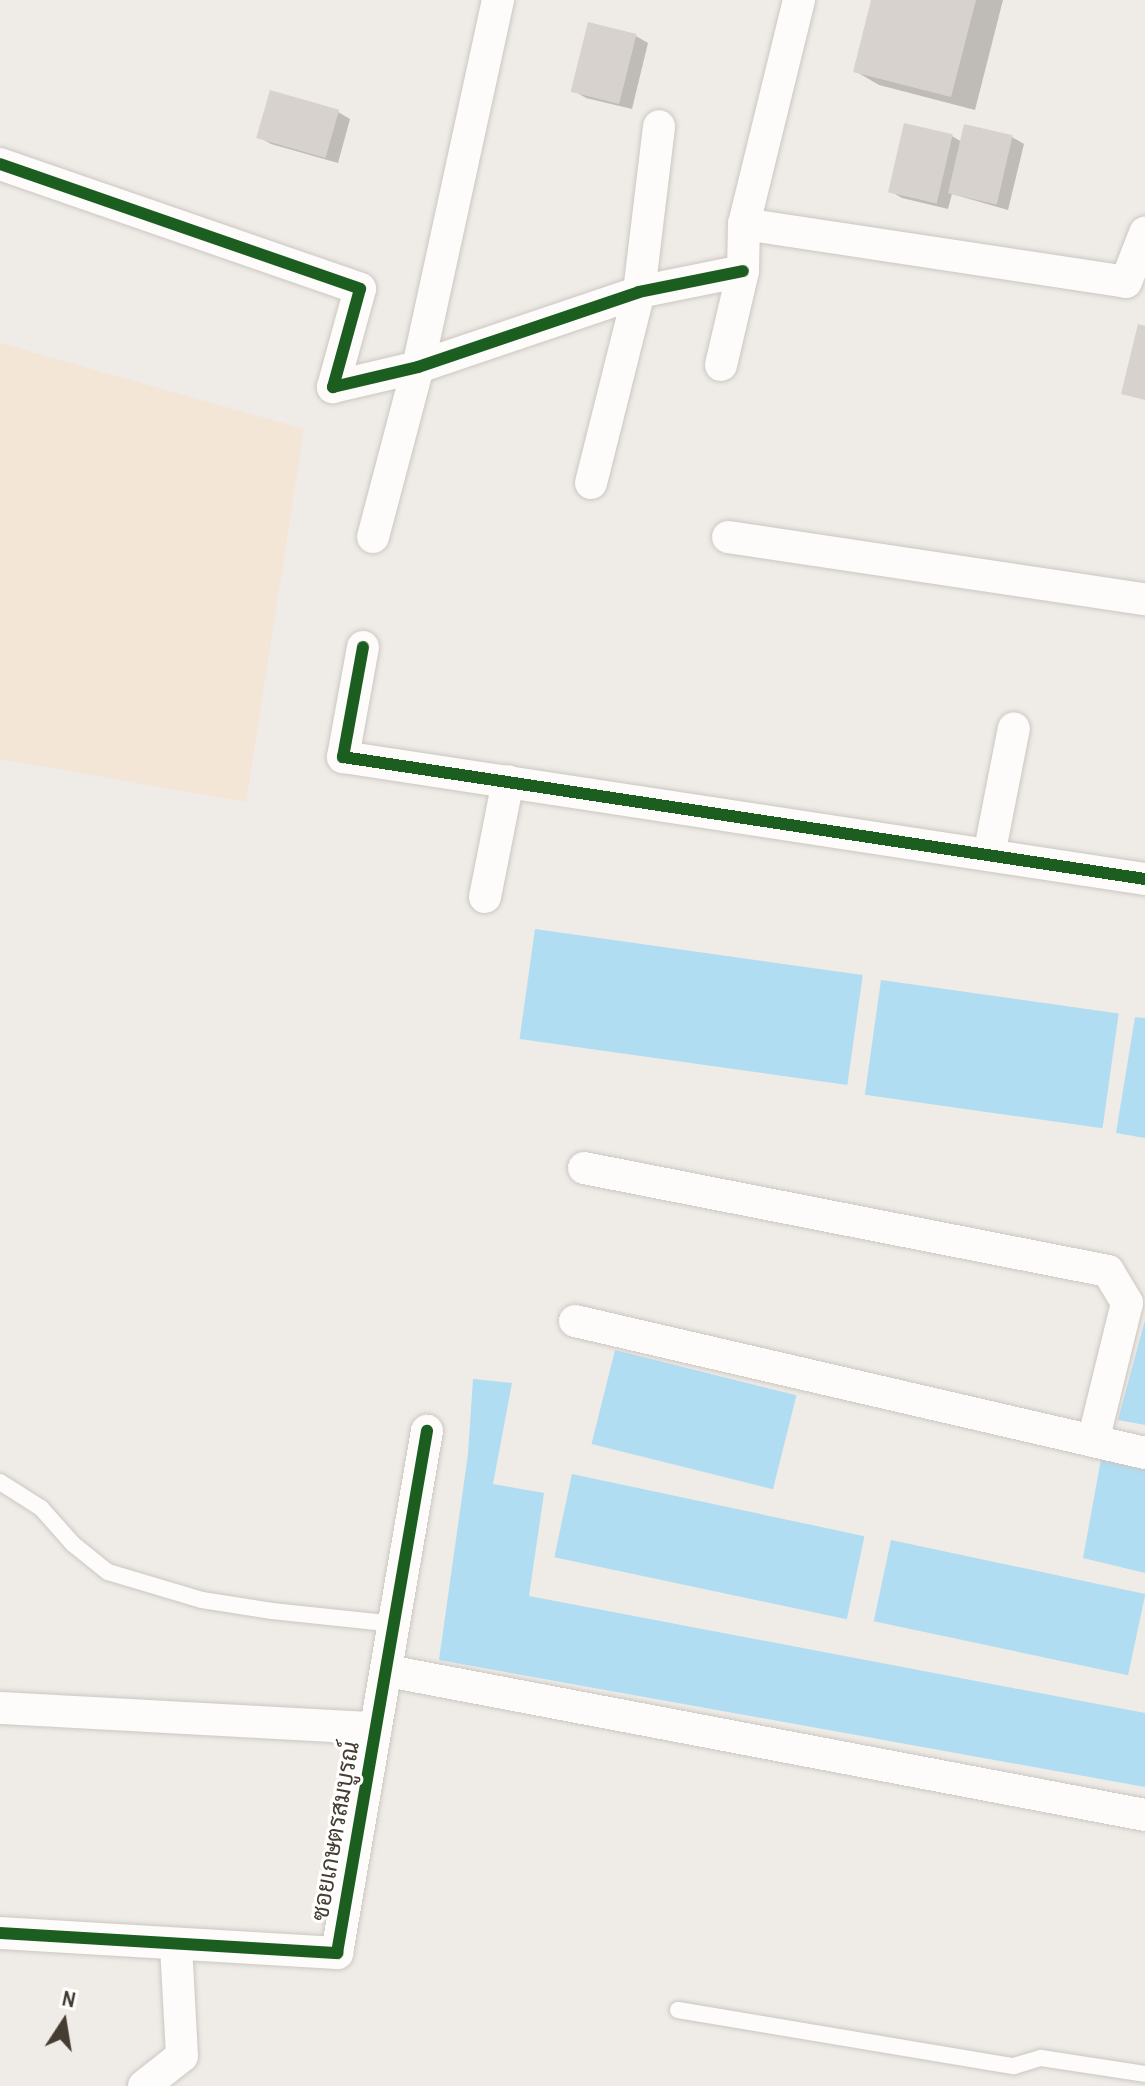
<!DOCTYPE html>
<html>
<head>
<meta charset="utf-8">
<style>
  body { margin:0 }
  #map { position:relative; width:1145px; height:2086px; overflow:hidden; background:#efebe6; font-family:"Archivo Narrow",Sarabun,sans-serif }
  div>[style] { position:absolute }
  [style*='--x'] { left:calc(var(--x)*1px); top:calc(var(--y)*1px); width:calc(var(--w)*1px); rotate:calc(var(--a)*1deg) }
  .commercial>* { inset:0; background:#f4e6d7 }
  .water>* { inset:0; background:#b1ddf2; transform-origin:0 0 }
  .shadow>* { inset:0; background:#0003 }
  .building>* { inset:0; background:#d7d2cd; transform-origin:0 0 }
  .roads { filter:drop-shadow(0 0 2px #cbc7c2) drop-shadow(0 0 2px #cbc7c2) }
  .service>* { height:16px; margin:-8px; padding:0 8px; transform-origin:8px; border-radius:8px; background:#fdfcfb }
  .minor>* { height:32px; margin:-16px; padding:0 16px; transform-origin:16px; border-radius:16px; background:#fdfcfb }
  .cycleway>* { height:12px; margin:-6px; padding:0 6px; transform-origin:6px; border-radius:6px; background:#1b5e20 }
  span { translate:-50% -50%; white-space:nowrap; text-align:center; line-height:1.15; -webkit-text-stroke:6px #fff; paint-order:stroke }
  .street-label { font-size:24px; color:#453c32 }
  .north { position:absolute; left:24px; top:1982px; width:80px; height:80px; -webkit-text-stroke:6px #fff; paint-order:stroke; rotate:12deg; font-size:22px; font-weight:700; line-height:32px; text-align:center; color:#453c32 }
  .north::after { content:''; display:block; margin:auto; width:28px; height:36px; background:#453c32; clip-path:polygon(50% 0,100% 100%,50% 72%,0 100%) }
</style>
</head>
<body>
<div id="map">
  <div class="commercial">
    <i style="clip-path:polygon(0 343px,304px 429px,246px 802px,0 759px)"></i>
  </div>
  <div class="water">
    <i style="left:535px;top:929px;width:331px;height:111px;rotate:8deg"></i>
    <i style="left:881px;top:980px;width:240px;height:116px;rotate:8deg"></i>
    <i style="clip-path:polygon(1135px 1017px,1145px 1018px,1145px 1138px,1116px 1133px)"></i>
    <i style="clip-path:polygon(1145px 1320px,1145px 1425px,1118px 1420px)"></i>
    <i style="left:615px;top:1350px;width:187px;height:97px;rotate:14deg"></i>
    <i style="clip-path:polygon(473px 1379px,512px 1383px,493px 1484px,544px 1493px,529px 1596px,1145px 1713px,1145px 1787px,439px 1660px,468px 1454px)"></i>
    <i style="clip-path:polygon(1102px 1454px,1145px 1464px,1145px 1573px,1083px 1558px)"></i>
    <i style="left:572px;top:1474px;width:299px;height:85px;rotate:12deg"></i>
    <i style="left:891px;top:1540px;width:260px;height:83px;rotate:12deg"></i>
  </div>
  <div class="shadow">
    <i style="clip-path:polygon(873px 0,1003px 0,975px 110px,879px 85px,855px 71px)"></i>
    <i style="clip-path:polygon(636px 36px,648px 43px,632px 109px,586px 98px,574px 91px)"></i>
    <i style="clip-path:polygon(271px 93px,338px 112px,350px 119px,338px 163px,271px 144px,259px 137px)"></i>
    <i style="clip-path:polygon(952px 136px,962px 142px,1012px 137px,1024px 144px,1008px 210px,952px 194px,948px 209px,902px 198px,890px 191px)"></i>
  </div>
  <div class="building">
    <i style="clip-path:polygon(871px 0,976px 0,951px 97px,853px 72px)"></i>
    <i style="left:588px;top:22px;width:50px;height:72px;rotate:14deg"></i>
    <i style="left:270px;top:90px;width:72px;height:50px;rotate:16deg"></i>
    <i style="left:904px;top:123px;width:50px;height:71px;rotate:13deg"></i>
    <i style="left:964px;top:124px;width:50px;height:71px;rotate:13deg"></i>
    <i style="clip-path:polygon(1138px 324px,1145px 326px,1145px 400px,1121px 394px)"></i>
  </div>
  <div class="roads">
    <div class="service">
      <i style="--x:0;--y:1482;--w:49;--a:32.4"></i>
      <i style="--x:41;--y:1508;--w:48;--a:48.4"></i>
      <i style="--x:73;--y:1544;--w:45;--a:38.7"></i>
      <i style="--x:108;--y:1572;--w:98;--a:16.6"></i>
      <i style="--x:202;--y:1600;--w:71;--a:8.9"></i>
      <i style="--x:272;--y:1611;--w:124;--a:6"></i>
      <i style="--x:678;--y:2010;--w:341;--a:9.5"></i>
      <i style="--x:1014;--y:2066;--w:28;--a:-17"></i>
      <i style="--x:1041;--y:2058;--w:105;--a:8.7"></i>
    </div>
    <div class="minor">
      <i style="--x:0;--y:164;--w:381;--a:19.1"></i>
      <i style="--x:360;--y:289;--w:102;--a:105.4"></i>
      <i style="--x:333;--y:387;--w:87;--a:-13.2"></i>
      <i style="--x:418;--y:367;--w:233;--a:-18.7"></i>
      <i style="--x:639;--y:292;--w:106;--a:-11.4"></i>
      <i style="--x:744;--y:224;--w:231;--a:-76.2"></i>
      <i style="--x:721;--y:365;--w:97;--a:-76.8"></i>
      <i style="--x:743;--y:271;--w:47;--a:-88.8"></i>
      <i style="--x:744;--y:224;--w:386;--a:8.6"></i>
      <i style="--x:1126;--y:282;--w:53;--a:-68.8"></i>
      <i style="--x:591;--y:483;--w:197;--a:-75.9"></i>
      <i style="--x:639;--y:292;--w:167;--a:-83.1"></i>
      <i style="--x:373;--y:537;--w:176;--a:-75.2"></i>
      <i style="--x:418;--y:367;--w:376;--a:-77.7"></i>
      <i style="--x:728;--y:537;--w:422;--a:8.5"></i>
      <i style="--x:363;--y:647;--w:112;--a:100.3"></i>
      <i style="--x:343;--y:757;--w:811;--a:8.65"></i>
      <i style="--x:989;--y:855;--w:129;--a:-78.9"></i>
      <i style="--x:485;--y:897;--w:118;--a:-78.8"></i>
      <i style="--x:584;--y:1168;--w:534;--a:11.12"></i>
      <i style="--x:1108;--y:1271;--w:37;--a:59"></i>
      <i style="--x:1127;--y:1303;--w:142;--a:103.8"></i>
      <i style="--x:575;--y:1321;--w:585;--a:13.04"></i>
      <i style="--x:388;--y:1671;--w:771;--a:10.77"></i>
      <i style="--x:0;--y:1708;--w:376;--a:3.1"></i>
      <i style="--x:0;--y:1933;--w:338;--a:3.4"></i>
      <i style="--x:337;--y:1953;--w:530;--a:-80.22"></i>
      <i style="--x:144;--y:2086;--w:48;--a:-38.3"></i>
      <i style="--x:182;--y:2056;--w:112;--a:-93.1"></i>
    </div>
  </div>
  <div class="cycleway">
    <i style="--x:0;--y:164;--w:381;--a:19.1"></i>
    <i style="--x:360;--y:289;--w:102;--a:105.4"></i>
    <i style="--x:333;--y:387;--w:87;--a:-13.2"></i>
    <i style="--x:418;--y:367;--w:233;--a:-18.7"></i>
    <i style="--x:639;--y:292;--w:106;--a:-11.4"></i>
    <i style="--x:363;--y:647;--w:112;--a:100.3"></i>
    <i style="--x:343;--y:757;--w:811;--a:8.65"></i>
    <i style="--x:0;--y:1933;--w:338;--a:3.4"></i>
    <i style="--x:337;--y:1953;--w:530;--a:-80.22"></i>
  </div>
  <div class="street-label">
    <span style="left:335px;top:1831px;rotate:-80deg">ซอยเกษตรสมบูรณ์</span>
  </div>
  <div class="north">N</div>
</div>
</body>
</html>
